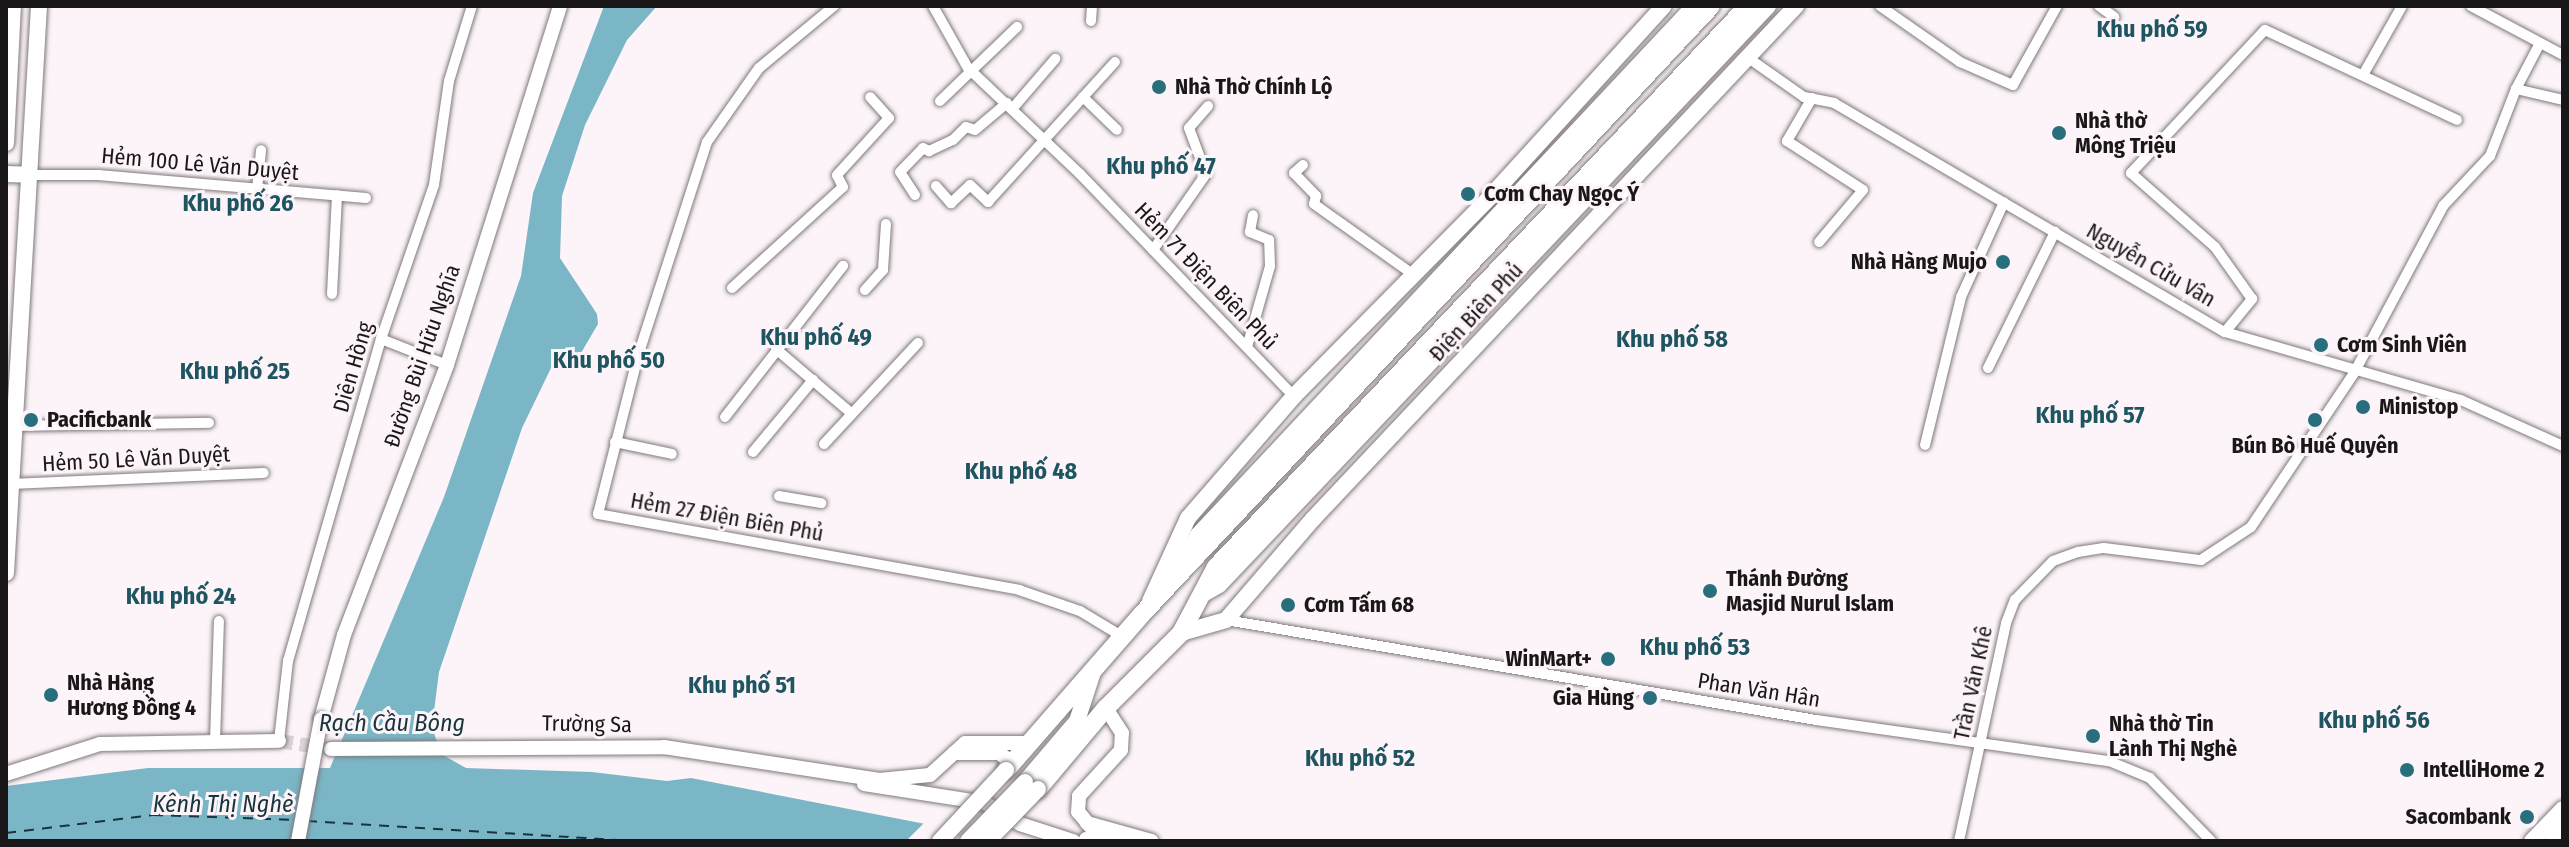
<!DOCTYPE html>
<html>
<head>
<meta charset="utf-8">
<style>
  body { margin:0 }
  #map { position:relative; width:2569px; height:847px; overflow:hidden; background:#fcf4f8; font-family:"Fira Sans Condensed",sans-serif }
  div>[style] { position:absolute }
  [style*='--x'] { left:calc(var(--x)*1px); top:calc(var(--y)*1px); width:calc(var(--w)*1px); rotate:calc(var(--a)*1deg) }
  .water>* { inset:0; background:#7ab6c5 }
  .pier>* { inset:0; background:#fcf4f8 }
  .ferry>* { height:2px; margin-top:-1px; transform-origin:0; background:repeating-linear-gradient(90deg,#16353c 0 10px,transparent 0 18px) }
  .secondary-tunnel>* { height:14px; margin-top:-7px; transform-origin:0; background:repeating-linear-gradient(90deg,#dad3d7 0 14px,transparent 0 21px) }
  .roads { filter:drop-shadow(0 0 2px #7f787c) drop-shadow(0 0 2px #7f787c) }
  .street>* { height:10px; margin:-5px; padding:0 5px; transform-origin:5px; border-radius:5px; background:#fff }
  .secondary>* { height:14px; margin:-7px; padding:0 7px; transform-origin:7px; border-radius:7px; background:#fff }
  .primary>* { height:16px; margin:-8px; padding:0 8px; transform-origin:8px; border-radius:8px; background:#fff }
  .highway>* { height:18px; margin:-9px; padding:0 9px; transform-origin:9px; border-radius:9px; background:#fff }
  .bridges { filter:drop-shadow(0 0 2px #7f787c) drop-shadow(0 0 2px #7f787c) }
  .secondary-bridge>* { height:14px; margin:-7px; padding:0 7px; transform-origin:7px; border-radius:7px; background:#fff }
  .primary-bridge>* { height:16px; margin:-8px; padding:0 8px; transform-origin:8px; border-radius:8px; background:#fff }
  .dots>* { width:22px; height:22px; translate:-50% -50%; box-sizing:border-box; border:4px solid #fcf4f8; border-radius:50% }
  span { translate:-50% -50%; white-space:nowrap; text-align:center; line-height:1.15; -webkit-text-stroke:6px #fcf4f8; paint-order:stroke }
  .poi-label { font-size:22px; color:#1a1719; font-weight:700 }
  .left { translate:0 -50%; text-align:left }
  .right { translate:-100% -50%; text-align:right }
  .street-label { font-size:22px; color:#1a1719 }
  .neighbourhood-label { font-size:24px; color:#1e5561; font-weight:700 }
  .water-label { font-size:24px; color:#16353c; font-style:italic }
  .frame { position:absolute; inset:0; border:8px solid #1a1719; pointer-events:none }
</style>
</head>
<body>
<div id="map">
  <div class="water">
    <i style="clip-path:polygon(604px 6px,657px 6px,627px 40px,585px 125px,562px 196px,560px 258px,597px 314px,598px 324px,581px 353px,551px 368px,522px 428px,439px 672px,432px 727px,441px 754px,466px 768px,592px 772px,667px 781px,691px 778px,1012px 841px,6px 841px,6px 786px,148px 768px,330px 768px,444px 497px,521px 276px,533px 193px)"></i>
  </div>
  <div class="pier">
    <i style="clip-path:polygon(929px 818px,1013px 837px,1015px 838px,906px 841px)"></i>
  </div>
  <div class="ferry">
    <i style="--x:307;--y:821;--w:327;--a:3.5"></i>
    <i style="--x:6;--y:833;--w:148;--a:-7"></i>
    <i style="--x:153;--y:815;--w:144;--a:2"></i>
  </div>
  <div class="secondary-tunnel">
    <i style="--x:279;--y:741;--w:53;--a:8.7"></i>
  </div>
  <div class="roads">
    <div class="street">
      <i style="--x:834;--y:6;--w:97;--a:140.4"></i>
      <i style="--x:759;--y:68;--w:90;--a:125.1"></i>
      <i style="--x:707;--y:142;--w:225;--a:107.9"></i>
      <i style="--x:638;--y:356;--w:163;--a:104.2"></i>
      <i style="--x:598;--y:514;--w:428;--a:10.2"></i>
      <i style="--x:1019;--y:590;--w:65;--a:19"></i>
      <i style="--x:1080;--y:611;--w:50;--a:31.2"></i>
      <i style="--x:933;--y:6;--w:71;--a:60.6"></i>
      <i style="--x:968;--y:68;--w:154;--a:43.4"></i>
      <i style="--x:1080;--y:174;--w:308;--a:46.1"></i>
      <i style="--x:1880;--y:6;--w:98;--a:35"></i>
      <i style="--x:1960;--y:62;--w:58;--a:23.5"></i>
      <i style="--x:2013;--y:85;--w:90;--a:-60.9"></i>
      <i style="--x:2099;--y:6;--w:19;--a:36"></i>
      <i style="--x:2471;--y:6;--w:104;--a:28"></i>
      <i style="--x:1091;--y:21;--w:15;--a:-86"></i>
      <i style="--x:2540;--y:43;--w:52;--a:117.6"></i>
      <i style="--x:2516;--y:89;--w:48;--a:13.2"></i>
      <i style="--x:1747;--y:57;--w:70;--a:35.1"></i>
      <i style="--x:1804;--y:97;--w:31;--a:11"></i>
      <i style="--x:1834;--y:103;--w:453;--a:30.4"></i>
      <i style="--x:2225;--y:332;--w:246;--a:16.1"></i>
      <i style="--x:2461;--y:400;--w:112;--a:24.3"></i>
      <i style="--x:2363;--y:75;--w:79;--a:-60.5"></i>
      <i style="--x:1083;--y:97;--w:47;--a:44.1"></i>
      <i style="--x:1812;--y:98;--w:50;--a:120.2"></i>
      <i style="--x:1787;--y:141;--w:90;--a:32.8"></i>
      <i style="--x:1863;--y:190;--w:68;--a:130.2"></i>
      <i style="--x:940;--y:101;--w:107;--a:-43.9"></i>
      <i style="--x:1013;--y:108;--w:65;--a:-49.4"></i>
      <i style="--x:1303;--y:165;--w:12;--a:138"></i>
      <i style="--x:1294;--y:173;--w:32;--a:46"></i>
      <i style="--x:1316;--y:196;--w:8;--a:104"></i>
      <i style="--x:1314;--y:204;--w:123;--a:35.4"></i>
      <i style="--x:30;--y:175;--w:68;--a:0"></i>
      <i style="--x:98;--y:175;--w:269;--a:4.9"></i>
      <i style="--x:936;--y:186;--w:23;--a:49"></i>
      <i style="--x:951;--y:203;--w:26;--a:-43"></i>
      <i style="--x:970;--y:185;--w:25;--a:43"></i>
      <i style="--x:988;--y:202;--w:189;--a:-47.8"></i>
      <i style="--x:257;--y:189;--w:39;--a:-84"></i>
      <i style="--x:915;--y:195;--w:27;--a:-123"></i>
      <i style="--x:900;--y:172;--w:33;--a:-46"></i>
      <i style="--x:923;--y:148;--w:7;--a:27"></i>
      <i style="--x:929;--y:151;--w:26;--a:-25"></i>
      <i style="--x:953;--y:140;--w:18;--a:-45"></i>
      <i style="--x:966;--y:127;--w:9;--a:18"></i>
      <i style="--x:975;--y:130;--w:42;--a:-40.2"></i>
      <i style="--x:1153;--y:250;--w:93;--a:-55.1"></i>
      <i style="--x:1206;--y:174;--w:49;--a:-110.3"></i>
      <i style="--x:1189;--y:128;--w:29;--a:-49"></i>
      <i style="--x:732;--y:288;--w:150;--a:-42.3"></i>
      <i style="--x:843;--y:187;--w:13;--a:-117"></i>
      <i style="--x:837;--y:175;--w:77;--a:-47.6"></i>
      <i style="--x:889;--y:118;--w:28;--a:-132"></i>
      <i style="--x:865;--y:290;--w:27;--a:-48"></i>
      <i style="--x:883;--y:270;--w:46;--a:-86.3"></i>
      <i style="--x:332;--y:294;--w:99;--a:-87.1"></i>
      <i style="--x:2225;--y:332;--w:43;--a:-50.7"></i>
      <i style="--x:2252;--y:299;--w:64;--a:-125.4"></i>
      <i style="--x:2215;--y:247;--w:112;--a:-138.6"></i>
      <i style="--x:2131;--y:173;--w:196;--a:-46.9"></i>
      <i style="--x:2265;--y:30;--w:212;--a:25.1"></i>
      <i style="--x:381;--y:339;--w:71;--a:21.5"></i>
      <i style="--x:1247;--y:347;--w:84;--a:-74.1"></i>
      <i style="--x:1270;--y:266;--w:26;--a:-92"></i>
      <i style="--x:1269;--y:240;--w:21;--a:-157"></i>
      <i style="--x:1250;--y:232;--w:17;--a:-80"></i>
      <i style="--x:776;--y:349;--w:99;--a:40.5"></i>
      <i style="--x:1988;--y:368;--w:152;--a:-63.8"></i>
      <i style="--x:725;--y:417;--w:192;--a:-52"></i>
      <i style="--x:12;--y:426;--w:197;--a:-0.9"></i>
      <i style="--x:615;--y:442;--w:58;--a:11.9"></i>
      <i style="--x:824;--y:444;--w:138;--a:-47.1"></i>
      <i style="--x:1925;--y:445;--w:152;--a:-76.3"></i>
      <i style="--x:1961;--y:297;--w:104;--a:-65.6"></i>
      <i style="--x:753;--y:452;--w:94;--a:-50.2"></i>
      <i style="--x:10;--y:484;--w:254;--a:-2.5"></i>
      <i style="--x:779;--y:496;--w:43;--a:9.5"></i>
      <i style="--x:1226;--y:620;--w:598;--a:9.62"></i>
      <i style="--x:1816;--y:720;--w:296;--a:8"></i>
      <i style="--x:2109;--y:761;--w:44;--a:22.5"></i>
      <i style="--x:2150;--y:778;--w:88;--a:45.9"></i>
      <i style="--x:215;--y:740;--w:119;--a:-88.1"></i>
      <i style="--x:279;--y:741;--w:81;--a:-83.6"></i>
      <i style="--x:288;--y:661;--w:335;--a:-73.9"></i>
      <i style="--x:381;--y:339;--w:163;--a:-71"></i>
      <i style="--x:434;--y:185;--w:105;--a:-81.8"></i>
      <i style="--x:449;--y:81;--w:78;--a:-73"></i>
      <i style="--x:1959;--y:841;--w:223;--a:-77.8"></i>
      <i style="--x:2006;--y:623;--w:25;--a:-69"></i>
      <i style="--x:2015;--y:600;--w:54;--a:-45.7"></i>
      <i style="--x:2053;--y:561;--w:27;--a:-20"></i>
      <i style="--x:2078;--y:552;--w:26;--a:-9"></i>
      <i style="--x:2104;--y:548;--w:98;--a:7.1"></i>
      <i style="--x:2201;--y:560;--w:60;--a:-33.4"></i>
      <i style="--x:2251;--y:527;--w:185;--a:-56.2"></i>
      <i style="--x:2354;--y:373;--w:189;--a:-61.9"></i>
      <i style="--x:2443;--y:206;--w:69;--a:-46.8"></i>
      <i style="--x:2490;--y:156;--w:72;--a:-68.8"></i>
    </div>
    <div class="secondary">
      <i style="--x:321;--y:719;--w:87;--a:-74.7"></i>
      <i style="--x:344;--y:635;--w:289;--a:-69.1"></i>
      <i style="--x:447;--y:365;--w:376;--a:-72.5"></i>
      <i style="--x:331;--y:749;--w:333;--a:-0.3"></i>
      <i style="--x:664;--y:747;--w:218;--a:8.7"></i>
      <i style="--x:879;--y:780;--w:51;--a:-5.6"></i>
      <i style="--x:930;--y:775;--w:47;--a:-42.4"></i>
      <i style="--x:965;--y:743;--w:66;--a:0"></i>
      <i style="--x:954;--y:753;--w:45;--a:0"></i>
      <i style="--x:999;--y:753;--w:17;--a:36"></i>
      <i style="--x:6;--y:774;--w:99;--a:-17.7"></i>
      <i style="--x:100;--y:744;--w:179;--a:-1"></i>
      <i style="--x:864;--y:784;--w:122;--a:8.9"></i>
      <i style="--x:985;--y:803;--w:41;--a:31"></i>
      <i style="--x:1020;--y:824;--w:56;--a:17.8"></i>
      <i style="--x:1087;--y:823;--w:67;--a:15.5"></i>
      <i style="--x:1086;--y:839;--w:52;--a:-1.1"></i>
      <i style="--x:1091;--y:839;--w:8;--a:-60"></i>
      <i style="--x:1095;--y:832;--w:26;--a:-130"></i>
      <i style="--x:1078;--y:812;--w:16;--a:-86"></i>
      <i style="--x:1079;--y:796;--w:62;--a:-47.6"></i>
      <i style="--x:1121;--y:750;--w:17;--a:-87"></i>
      <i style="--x:1122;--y:733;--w:30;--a:-123"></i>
    </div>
    <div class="primary">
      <i style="--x:6;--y:143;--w:137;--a:-87.1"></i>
      <i style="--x:6;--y:174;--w:24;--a:2"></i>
      <i style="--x:1181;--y:568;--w:37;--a:-63"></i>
      <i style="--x:1198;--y:535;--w:725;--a:-46.84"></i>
      <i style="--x:6;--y:573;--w:568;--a:-86.67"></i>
      <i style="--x:1205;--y:593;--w:16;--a:-30"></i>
      <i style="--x:1219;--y:585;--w:798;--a:-46.52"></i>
      <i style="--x:1150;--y:601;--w:91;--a:-65.4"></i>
      <i style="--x:1188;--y:518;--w:162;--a:-49"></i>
      <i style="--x:1294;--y:396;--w:279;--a:-45.4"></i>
      <i style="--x:1490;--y:197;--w:258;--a:-47.7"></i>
      <i style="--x:1181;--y:633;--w:47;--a:-16.1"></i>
      <i style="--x:1226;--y:620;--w:133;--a:-49.3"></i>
      <i style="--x:1313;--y:519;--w:705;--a:-46.73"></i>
      <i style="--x:1025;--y:782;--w:80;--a:-49.6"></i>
      <i style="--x:1077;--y:721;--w:52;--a:-71.9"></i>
      <i style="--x:2532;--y:841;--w:45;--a:-45.9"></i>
      <i style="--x:2553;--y:841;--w:15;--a:-48"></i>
    </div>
    <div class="highway">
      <i style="--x:1006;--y:770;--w:208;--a:-48.9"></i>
      <i style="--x:1143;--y:613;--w:831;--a:-46.9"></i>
      <i style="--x:1038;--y:789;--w:106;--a:-50"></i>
      <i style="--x:1106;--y:708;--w:106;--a:-45"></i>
      <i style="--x:1181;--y:633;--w:75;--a:-62.1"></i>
      <i style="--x:1216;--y:567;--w:773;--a:-46.52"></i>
    </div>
  </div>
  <div class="bridges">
    <div class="secondary-bridge">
      <i style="--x:298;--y:841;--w:124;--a:-79.3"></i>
    </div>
    <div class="primary-bridge">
      <i style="--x:940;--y:841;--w:97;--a:-47.1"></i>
      <i style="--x:968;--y:841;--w:82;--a:-46"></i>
      <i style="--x:988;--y:841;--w:72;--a:-46.1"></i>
    </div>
  </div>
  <div class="dots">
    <i style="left:1159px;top:87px;background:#286e7d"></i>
    <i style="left:2059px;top:133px;background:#286e7d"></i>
    <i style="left:1468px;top:194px;background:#286e7d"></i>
    <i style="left:2003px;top:262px;background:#286e7d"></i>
    <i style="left:2321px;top:345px;background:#286e7d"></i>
    <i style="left:2363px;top:407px;background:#286e7d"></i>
    <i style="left:31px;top:420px;background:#286e7d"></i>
    <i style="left:2315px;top:420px;background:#286e7d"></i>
    <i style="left:1710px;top:591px;background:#286e7d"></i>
    <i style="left:1288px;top:605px;background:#286e7d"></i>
    <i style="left:1608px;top:659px;background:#286e7d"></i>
    <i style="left:51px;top:695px;background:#286e7d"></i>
    <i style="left:1650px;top:698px;background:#286e7d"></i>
    <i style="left:2093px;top:736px;background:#286e7d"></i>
    <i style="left:2407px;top:770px;background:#286e7d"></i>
    <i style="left:2527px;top:817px;background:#286e7d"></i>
  </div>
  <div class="poi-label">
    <span class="left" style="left:1175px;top:87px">Nhà Thờ Chính Lộ</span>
    <span class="left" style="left:2075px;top:133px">Nhà thờ<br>Mông Triệu</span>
    <span class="left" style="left:1484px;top:194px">Cơm Chay Ngọc Ý</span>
    <span class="right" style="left:1987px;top:262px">Nhà Hàng Mujo</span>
    <span class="left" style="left:2337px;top:345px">Cơm Sinh Viên</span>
    <span class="left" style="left:2379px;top:407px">Ministop</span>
    <span class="left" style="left:47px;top:420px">Pacificbank</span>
    <span style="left:2315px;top:446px">Bún Bò Huế Quyên</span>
    <span class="left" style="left:1726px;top:591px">Thánh Đường<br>Masjid Nurul Islam</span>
    <span class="left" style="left:1304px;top:605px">Cơm Tấm 68</span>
    <span class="right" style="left:1592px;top:659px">WinMart+</span>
    <span class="left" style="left:67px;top:695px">Nhà Hàng<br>Hương Đồng 4</span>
    <span class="right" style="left:1634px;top:698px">Gia Hùng</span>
    <span class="left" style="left:2109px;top:736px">Nhà thờ Tin<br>Lành Thị Nghè</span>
    <span class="left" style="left:2423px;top:770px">IntelliHome 2</span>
    <span class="right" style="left:2511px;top:817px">Sacombank</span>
  </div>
  <div class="street-label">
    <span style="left:200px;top:164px;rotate:5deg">Hẻm 100 Lê Văn Duyệt</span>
    <span style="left:2151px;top:265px;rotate:30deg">Nguyễn Cửu Vân</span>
    <span style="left:1206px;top:276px;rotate:46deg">Hẻm 71 Điện Biên Phủ</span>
    <span style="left:1476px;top:312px;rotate:-47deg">Điện Biên Phủ</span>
    <span style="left:422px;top:356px;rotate:-71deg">Đường Bùi Hữu Nghĩa</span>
    <span style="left:353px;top:367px;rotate:-74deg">Diên Hồng</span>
    <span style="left:136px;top:459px;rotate:-3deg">Hẻm 50 Lê Văn Duyệt</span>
    <span style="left:727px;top:517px;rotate:10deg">Hẻm 27 Điện Biên Phủ</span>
    <span style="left:1973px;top:683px;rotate:-78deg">Trần Văn Khê</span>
    <span style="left:1759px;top:690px;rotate:9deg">Phan Văn Hân</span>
    <span style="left:587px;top:724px;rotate:1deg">Trường Sa</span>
  </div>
  <div class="neighbourhood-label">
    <span style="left:2152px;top:30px">Khu phố 59</span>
    <span style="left:1161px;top:167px">Khu phố 47</span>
    <span style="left:238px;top:204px">Khu phố 26</span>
    <span style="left:816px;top:338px">Khu phố 49</span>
    <span style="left:1672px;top:340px">Khu phố 58</span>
    <span style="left:609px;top:361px">Khu phố 50</span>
    <span style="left:235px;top:372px">Khu phố 25</span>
    <span style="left:2090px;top:416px">Khu phố 57</span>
    <span style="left:1021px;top:472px">Khu phố 48</span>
    <span style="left:181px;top:597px">Khu phố 24</span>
    <span style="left:1695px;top:648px">Khu phố 53</span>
    <span style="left:742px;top:686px">Khu phố 51</span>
    <span style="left:2374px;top:721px">Khu phố 56</span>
    <span style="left:1360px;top:759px">Khu phố 52</span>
  </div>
  <div class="water-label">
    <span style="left:392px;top:724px">Rạch Cầu Bông</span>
    <span style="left:223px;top:805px">Kênh Thị Nghè</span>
  </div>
  <div class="frame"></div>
</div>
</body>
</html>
